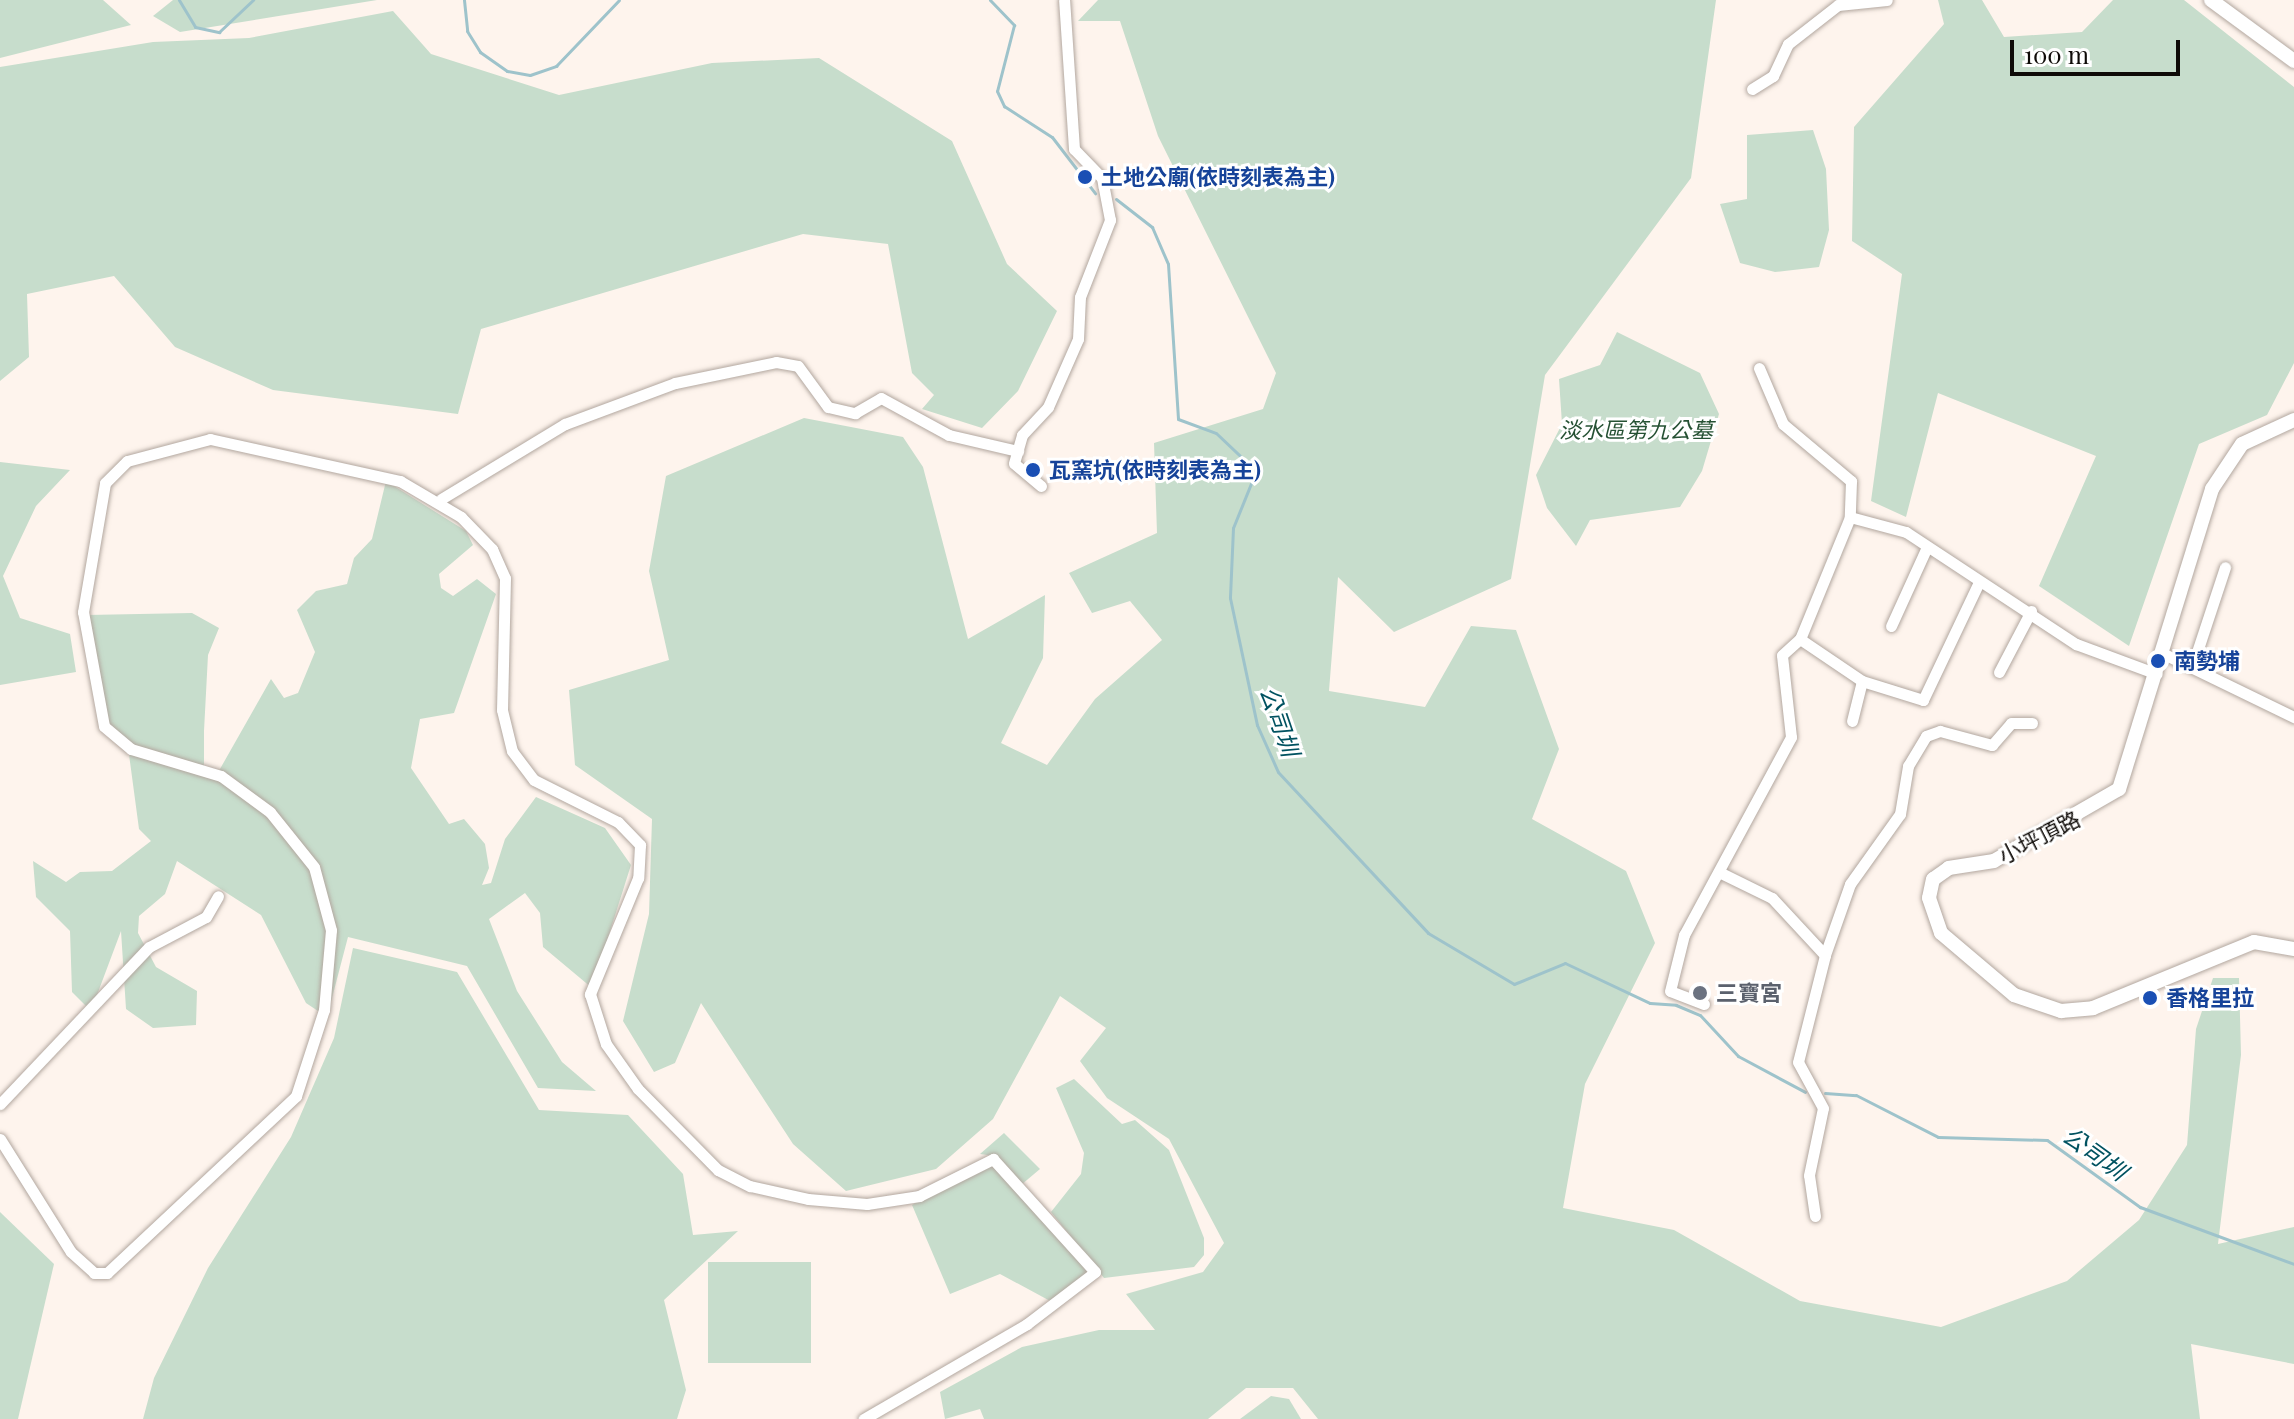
<!DOCTYPE html>
<html>
<head>
<meta charset="utf-8">
<style>
  body { margin:0 }
  #map { position:relative; width:2294px; height:1419px; overflow:hidden; background:#fef4ed; font-family:"Playfair Display","Noto Sans TC",serif }
  div>[style] { position:absolute }
  [style*='--x'] { left:calc(var(--x)*1px); top:calc(var(--y)*1px); width:calc(var(--w)*1px); rotate:calc(var(--a)*1deg) }
  .green>* { inset:0; background:#c7ddcc; transform-origin:0 0 }
  .stream>* { height:3px; margin:-1.5px; padding:0 1.5px; transform-origin:1.5px; border-radius:1.5px; background:#9ec3cb }
  .roads { filter:drop-shadow(0 0 2px #b2a79f) drop-shadow(0 0 2px #b2a79f) }
  .minor>* { height:11px; margin:-5.5px; padding:0 5.5px; transform-origin:5.5px; border-radius:5.5px; background:#fff }
  .tertiary>* { height:14px; margin:-7px; padding:0 7px; transform-origin:7px; border-radius:7px; background:#fff }
  .dots>* { width:22px; height:22px; translate:-50% -50%; box-sizing:border-box; border:4px solid #fff; border-radius:50% }
  span { translate:-50% -50%; white-space:nowrap; text-align:center; line-height:1.15; -webkit-text-stroke:6px #fff; paint-order:stroke }
  .transit-label { font-size:22px; color:#164399; font-weight:700 }
  .left { translate:0 -50%; text-align:left }
  .park-label { font-size:22px; color:#255133; font-style:italic }
  .street-label { font-size:22px; color:#0f0b08 }
  .worship-label { font-size:22px; color:#5b616d; font-weight:700 }
  .water-label { font-size:24px; color:#005260; font-style:italic }
  .scale { position:absolute; left:2010px; top:40px; width:170px; height:36px; box-sizing:border-box; border:4px solid #0f0b08; border-top:0; padding-left:10px; font-size:24px; line-height:28px; white-space:nowrap; color:#0f0b08; -webkit-text-stroke:6px #fff; paint-order:stroke }
</style>
</head>
<body>
<div id="map">
  <div class="green">
    <i style="clip-path:polygon(0 0,103px 0,131px 25px,0 58px)"></i>
    <i style="clip-path:polygon(173px 0,377px 0,180px 32px,153px 16px)"></i>
    <i style="clip-path:polygon(1098px 0,1716px 0,1691px 178px,1545px 375px,1511px 579px,1394px 632px,1338px 577px,1329px 691px,1425px 707px,1471px 626px,1516px 630px,1559px 749px,1532px 819px,1626px 871px,1655px 943px,1585px 1084px,1563px 1208px,1674px 1230px,1800px 1301px,1941px 1327px,2067px 1281px,2139px 1220px,2187px 1145px,2196px 1029px,2213px 978px,2239px 978px,2241px 1055px,2218px 1244px,2294px 1227px,2294px 1364px,2191px 1344px,2200px 1419px,1318px 1419px,1293px 1388px,1246px 1388px,1208px 1419px,984px 1419px,980px 1409px,945px 1419px,940px 1392px,1022px 1347px,1099px 1330px,1155px 1330px,1126px 1294px,1203px 1272px,1224px 1243px,1169px 1139px,1107px 1098px,1080px 1061px,1106px 1028px,1060px 996px,993px 1119px,936px 1169px,846px 1191px,793px 1144px,701px 1003px,675px 1063px,654px 1072px,623px 1021px,649px 914px,652px 819px,575px 765px,569px 690px,669px 660px,649px 571px,666px 476px,804px 418px,903px 437px,923px 467px,968px 639px,1045px 595px,1043px 658px,1001px 743px,1047px 765px,1095px 699px,1162px 640px,1130px 601px,1092px 613px,1069px 573px,1157px 533px,1154px 443px,1263px 409px,1276px 373px,1158px 136px,1120px 21px,1078px 21px)"></i>
    <i style="clip-path:polygon(1938px 0,1982px 0,2004px 37px,2082px 32px,2113px 0,2184px 0,2294px 87px,2294px 363px,2267px 415px,2199px 444px,2129px 646px,2039px 586px,2096px 456px,1938px 393px,1906px 517px,1871px 501px,1902px 274px,1852px 241px,1854px 127px,1944px 24px)"></i>
    <i style="clip-path:polygon(393px 11px,431px 54px,559px 95px,712px 63px,819px 58px,952px 141px,1007px 264px,1057px 311px,1018px 391px,982px 428px,922px 409px,934px 395px,912px 373px,888px 244px,803px 234px,481px 329px,458px 414px,273px 390px,175px 347px,114px 276px,27px 294px,29px 357px,0 381px,0 67px,153px 42px,249px 38px)"></i>
    <i style="clip-path:polygon(1813px 130px,1826px 169px,1829px 230px,1819px 267px,1775px 272px,1740px 263px,1720px 204px,1747px 199px,1747px 135px)"></i>
    <i style="clip-path:polygon(1617px 332px,1700px 373px,1719px 414px,1702px 471px,1680px 507px,1590px 520px,1576px 546px,1547px 508px,1536px 475px,1562px 424px,1559px 379px,1600px 365px)"></i>
    <i style="clip-path:polygon(0 462px,70px 470px,36px 506px,3px 576px,20px 618px,70px 634px,76px 672px,0 685px)"></i>
    <i style="clip-path:polygon(386px 481px,466px 531px,473px 545px,439px 574px,441px 588px,453px 596px,477px 579px,496px 594px,454px 713px,420px 719px,411px 768px,449px 824px,464px 819px,485px 844px,489px 868px,482px 885px,491px 883px,505px 839px,536px 797px,605px 828px,631px 865px,592px 988px,543px 947px,540px 913px,525px 893px,489px 919px,517px 991px,562px 1062px,596px 1091px,538px 1088px,467px 966px,348px 937px,327px 1017px,306px 1003px,261px 915px,177px 861px,165px 894px,139px 916px,138px 933px,156px 967px,197px 991px,196px 1025px,153px 1028px,126px 1009px,121px 931px,91px 1011px,72px 992px,70px 931px,36px 897px,33px 861px,66px 882px,80px 872px,112px 871px,151px 841px,139px 829px,128px 747px,109px 731px,87px 615px,192px 613px,219px 628px,208px 655px,204px 731px,204px 772px,216px 776px,271px 679px,284px 698px,298px 693px,315px 652px,297px 610px,316px 591px,347px 584px,354px 558px,372px 539px)"></i>
    <i style="clip-path:polygon(353px 948px,457px 972px,539px 1110px,628px 1115px,683px 1174px,693px 1235px,738px 1231px,664px 1300px,686px 1390px,677px 1419px,143px 1419px,154px 1378px,208px 1268px,291px 1137px,334px 1038px)"></i>
    <i style="clip-path:polygon(1074px 1079px,1122px 1124px,1135px 1120px,1169px 1150px,1204px 1238px,1204px 1255px,1194px 1267px,1104px 1278px,1051px 1212px,1081px 1174px,1084px 1153px,1056px 1088px)"></i>
    <i style="clip-path:polygon(1004px 1133px,1040px 1169px,1021px 1185px,995px 1156px,980px 1154px)"></i>
    <i style="clip-path:polygon(990px 1161px,1091px 1272px,1052px 1302px,1000px 1274px,950px 1294px,912px 1205px)"></i>
    <i style="clip-path:polygon(0 1212px,54px 1264px,18px 1419px,0 1419px)"></i>
    <i style="left:708px;top:1262px;width:103px;height:101px"></i>
    <i style="clip-path:polygon(1271px 1396px,1289px 1399px,1301px 1419px,1240px 1419px)"></i>
  </div>
  <div class="stream">
    <i style="--x:179;--y:0;--w:31;--a:59"></i>
    <i style="--x:195;--y:27;--w:25;--a:12"></i>
    <i style="--x:219;--y:32;--w:47;--a:-43.3"></i>
    <i style="--x:464;--y:0;--w:31;--a:84"></i>
    <i style="--x:467;--y:31;--w:25;--a:58"></i>
    <i style="--x:480;--y:52;--w:33;--a:35"></i>
    <i style="--x:507;--y:71;--w:23;--a:10"></i>
    <i style="--x:530;--y:75;--w:28;--a:-19"></i>
    <i style="--x:556;--y:66;--w:91;--a:-46.3"></i>
    <i style="--x:990;--y:0;--w:35;--a:46"></i>
    <i style="--x:1014;--y:25;--w:68;--a:104.4"></i>
    <i style="--x:997;--y:91;--w:17;--a:65"></i>
    <i style="--x:1004;--y:106;--w:57;--a:32.9"></i>
    <i style="--x:1052;--y:137;--w:71;--a:52.5"></i>
    <i style="--x:1116;--y:199;--w:46;--a:37.9"></i>
    <i style="--x:1152;--y:227;--w:40;--a:66.6"></i>
    <i style="--x:1168;--y:264;--w:155;--a:86.3"></i>
    <i style="--x:1178;--y:419;--w:40;--a:20.2"></i>
    <i style="--x:1216;--y:433;--w:55;--a:43.5"></i>
    <i style="--x:1256;--y:471;--w:61;--a:112"></i>
    <i style="--x:1233;--y:528;--w:70;--a:92.5"></i>
    <i style="--x:1230;--y:598;--w:130;--a:78"></i>
    <i style="--x:1257;--y:725;--w:51;--a:65.9"></i>
    <i style="--x:1278;--y:772;--w:220;--a:47"></i>
    <i style="--x:1428;--y:933;--w:100;--a:30.7"></i>
    <i style="--x:1514;--y:984;--w:55;--a:-22.4"></i>
    <i style="--x:1565;--y:963;--w:94;--a:25.2"></i>
    <i style="--x:1650;--y:1003;--w:26;--a:4"></i>
    <i style="--x:1676;--y:1005;--w:26;--a:23"></i>
    <i style="--x:1700;--y:1015;--w:56;--a:47.2"></i>
    <i style="--x:1738;--y:1056;--w:76;--a:28.2"></i>
    <i style="--x:1825;--y:1093;--w:31;--a:4"></i>
    <i style="--x:1856;--y:1095;--w:92;--a:27.1"></i>
    <i style="--x:1938;--y:1137;--w:109;--a:1.6"></i>
    <i style="--x:2047;--y:1140;--w:115;--a:35.8"></i>
    <i style="--x:2140;--y:1207;--w:164;--a:20.3"></i>
  </div>
  <div class="roads">
    <div class="minor">
      <i style="--x:1752;--y:89;--w:25;--a:-32"></i>
      <i style="--x:1773;--y:76;--w:35;--a:-65"></i>
      <i style="--x:1788;--y:44;--w:63;--a:-38"></i>
      <i style="--x:1838;--y:5;--w:49;--a:-5.8"></i>
      <i style="--x:1759;--y:368;--w:61;--a:66.8"></i>
      <i style="--x:1783;--y:424;--w:89;--a:40"></i>
      <i style="--x:1851;--y:481;--w:36;--a:92"></i>
      <i style="--x:1850;--y:517;--w:58;--a:15"></i>
      <i style="--x:1906;--y:532;--w:204;--a:33.4"></i>
      <i style="--x:2076;--y:644;--w:86;--a:20.3"></i>
      <i style="--x:1041;--y:486;--w:35;--a:-140"></i>
      <i style="--x:1014;--y:463;--w:29;--a:-74"></i>
      <i style="--x:1022;--y:435;--w:38;--a:-47"></i>
      <i style="--x:1048;--y:407;--w:74;--a:-66.2"></i>
      <i style="--x:1078;--y:339;--w:42;--a:-87.3"></i>
      <i style="--x:1080;--y:297;--w:83;--a:-68.7"></i>
      <i style="--x:1110;--y:220;--w:43;--a:-100.8"></i>
      <i style="--x:1102;--y:178;--w:40;--a:-134"></i>
      <i style="--x:1074;--y:149;--w:149;--a:-93.8"></i>
      <i style="--x:441;--y:499;--w:145;--a:-31.2"></i>
      <i style="--x:565;--y:424;--w:117;--a:-20.4"></i>
      <i style="--x:675;--y:383;--w:103;--a:-11.7"></i>
      <i style="--x:776;--y:362;--w:22;--a:10"></i>
      <i style="--x:798;--y:366;--w:51;--a:53.8"></i>
      <i style="--x:828;--y:407;--w:28;--a:13"></i>
      <i style="--x:855;--y:413;--w:30;--a:-30"></i>
      <i style="--x:881;--y:398;--w:77;--a:28.6"></i>
      <i style="--x:949;--y:435;--w:71;--a:13.1"></i>
      <i style="--x:1891;--y:626;--w:87;--a:-65.5"></i>
      <i style="--x:1800;--y:639;--w:75;--a:34.1"></i>
      <i style="--x:1862;--y:681;--w:64;--a:17.3"></i>
      <i style="--x:1923;--y:700;--w:131;--a:-64.6"></i>
      <i style="--x:2162;--y:653;--w:147;--a:25.9"></i>
      <i style="--x:2192;--y:667;--w:105;--a:-71.7"></i>
      <i style="--x:1999;--y:672;--w:69;--a:-62.3"></i>
      <i style="--x:1852;--y:721;--w:41;--a:-76"></i>
      <i style="--x:1721;--y:873;--w:57;--a:26.1"></i>
      <i style="--x:1772;--y:898;--w:78;--a:47.1"></i>
      <i style="--x:1825;--y:955;--w:75;--a:-70.6"></i>
      <i style="--x:1850;--y:884;--w:86;--a:-54.5"></i>
      <i style="--x:1900;--y:814;--w:49;--a:-80.5"></i>
      <i style="--x:1908;--y:766;--w:35;--a:-59"></i>
      <i style="--x:1926;--y:736;--w:15;--a:-20"></i>
      <i style="--x:1940;--y:731;--w:54;--a:15.1"></i>
      <i style="--x:1992;--y:745;--w:29;--a:-49"></i>
      <i style="--x:2011;--y:723;--w:21;--a:0"></i>
      <i style="--x:1704;--y:1004;--w:36;--a:-159"></i>
      <i style="--x:1670;--y:991;--w:58;--a:-76"></i>
      <i style="--x:1684;--y:935;--w:225;--a:-61.6"></i>
      <i style="--x:1791;--y:737;--w:82;--a:-96.3"></i>
      <i style="--x:1782;--y:655;--w:24;--a:-42"></i>
      <i style="--x:1800;--y:639;--w:132;--a:-67.7"></i>
      <i style="--x:0;--y:1104;--w:216;--a:-46.5"></i>
      <i style="--x:149;--y:947;--w:64;--a:-27.8"></i>
      <i style="--x:206;--y:917;--w:24;--a:-60"></i>
      <i style="--x:0;--y:1139;--w:133;--a:57.9"></i>
      <i style="--x:71;--y:1252;--w:31;--a:42"></i>
      <i style="--x:94;--y:1273;--w:13;--a:0"></i>
      <i style="--x:107;--y:1273;--w:259;--a:-43.1"></i>
      <i style="--x:296;--y:1096;--w:90;--a:-72"></i>
      <i style="--x:324;--y:1010;--w:80;--a:-85"></i>
      <i style="--x:331;--y:930;--w:65;--a:-105.1"></i>
      <i style="--x:314;--y:867;--w:70;--a:-128.7"></i>
      <i style="--x:270;--y:812;--w:61;--a:-143.7"></i>
      <i style="--x:221;--y:776;--w:94;--a:-163.3"></i>
      <i style="--x:131;--y:749;--w:35;--a:-140"></i>
      <i style="--x:104;--y:726;--w:116;--a:-100.4"></i>
      <i style="--x:83;--y:612;--w:131;--a:-80.3"></i>
      <i style="--x:105;--y:483;--w:31;--a:-45"></i>
      <i style="--x:127;--y:461;--w:86;--a:-14.8"></i>
      <i style="--x:210;--y:439;--w:195;--a:12.5"></i>
      <i style="--x:400;--y:481;--w:71;--a:30.5"></i>
      <i style="--x:461;--y:517;--w:45;--a:45.9"></i>
      <i style="--x:492;--y:549;--w:32;--a:66"></i>
      <i style="--x:505;--y:578;--w:132;--a:91.3"></i>
      <i style="--x:502;--y:710;--w:42;--a:76.3"></i>
      <i style="--x:512;--y:751;--w:36;--a:53"></i>
      <i style="--x:534;--y:780;--w:94;--a:26.6"></i>
      <i style="--x:618;--y:822;--w:32;--a:46"></i>
      <i style="--x:640;--y:845;--w:33;--a:93"></i>
      <i style="--x:638;--y:878;--w:126;--a:112.5"></i>
      <i style="--x:590;--y:994;--w:52;--a:72.3"></i>
      <i style="--x:606;--y:1044;--w:55;--a:54.6"></i>
      <i style="--x:638;--y:1089;--w:114;--a:45.4"></i>
      <i style="--x:718;--y:1170;--w:36;--a:27"></i>
      <i style="--x:750;--y:1186;--w:59;--a:12.6"></i>
      <i style="--x:808;--y:1199;--w:59;--a:4.8"></i>
      <i style="--x:867;--y:1204;--w:53;--a:-8.7"></i>
      <i style="--x:919;--y:1196;--w:83;--a:-26.6"></i>
      <i style="--x:993;--y:1159;--w:152;--a:47.9"></i>
      <i style="--x:1095;--y:1272;--w:86;--a:142.6"></i>
      <i style="--x:1027;--y:1324;--w:189;--a:149.8"></i>
      <i style="--x:1815;--y:1216;--w:41;--a:-98.3"></i>
      <i style="--x:1809;--y:1175;--w:68;--a:-78.2"></i>
      <i style="--x:1823;--y:1108;--w:52;--a:-118.5"></i>
      <i style="--x:1798;--y:1062;--w:110;--a:-75.8"></i>
    </div>
    <div class="tertiary">
      <i style="--x:2211;--y:0;--w:103;--a:36.3"></i>
      <i style="--x:2294;--y:420;--w:57;--a:155.2"></i>
      <i style="--x:2242;--y:444;--w:54;--a:123.7"></i>
      <i style="--x:2212;--y:489;--w:314;--a:107.2"></i>
      <i style="--x:2119;--y:789;--w:144;--a:150.1"></i>
      <i style="--x:1994;--y:861;--w:46;--a:171.2"></i>
      <i style="--x:1949;--y:868;--w:19;--a:145"></i>
      <i style="--x:1933;--y:879;--w:19;--a:102"></i>
      <i style="--x:1929;--y:898;--w:37;--a:71"></i>
      <i style="--x:1941;--y:933;--w:96;--a:40.3"></i>
      <i style="--x:2014;--y:995;--w:50;--a:18.8"></i>
      <i style="--x:2061;--y:1011;--w:32;--a:-5"></i>
      <i style="--x:2093;--y:1008;--w:174;--a:-22.3"></i>
      <i style="--x:2254;--y:942;--w:41;--a:9.9"></i>
    </div>
  </div>
  <div class="dots">
    <i style="left:1085px;top:177px;background:#1a4fb4"></i>
    <i style="left:1033px;top:470px;background:#1a4fb4"></i>
    <i style="left:2158px;top:661px;background:#1a4fb4"></i>
    <i style="left:1700px;top:993px;background:#6b7280"></i>
    <i style="left:2150px;top:998px;background:#1a4fb4"></i>
  </div>
  <div class="transit-label">
    <span class="left" style="left:1101px;top:177px">土地公廟(依時刻表為主)</span>
    <span class="left" style="left:1049px;top:470px">瓦窯坑(依時刻表為主)</span>
    <span class="left" style="left:2174px;top:661px">南勢埔</span>
    <span class="left" style="left:2166px;top:998px">香格里拉</span>
  </div>
  <div class="park-label">
    <span style="left:1636px;top:430px">淡水區第九公墓</span>
  </div>
  <div class="street-label">
    <span style="left:2039px;top:837px;rotate:-27deg">小坪頂路</span>
  </div>
  <div class="worship-label">
    <span class="left" style="left:1716px;top:993px">三寶宮</span>
  </div>
  <div class="water-label">
    <span style="left:1280px;top:721px;rotate:71deg">公司圳</span>
    <span style="left:2095px;top:1153px;rotate:36deg">公司圳</span>
  </div>
  <div class="scale">100 m</div>
</div>
</body>
</html>
